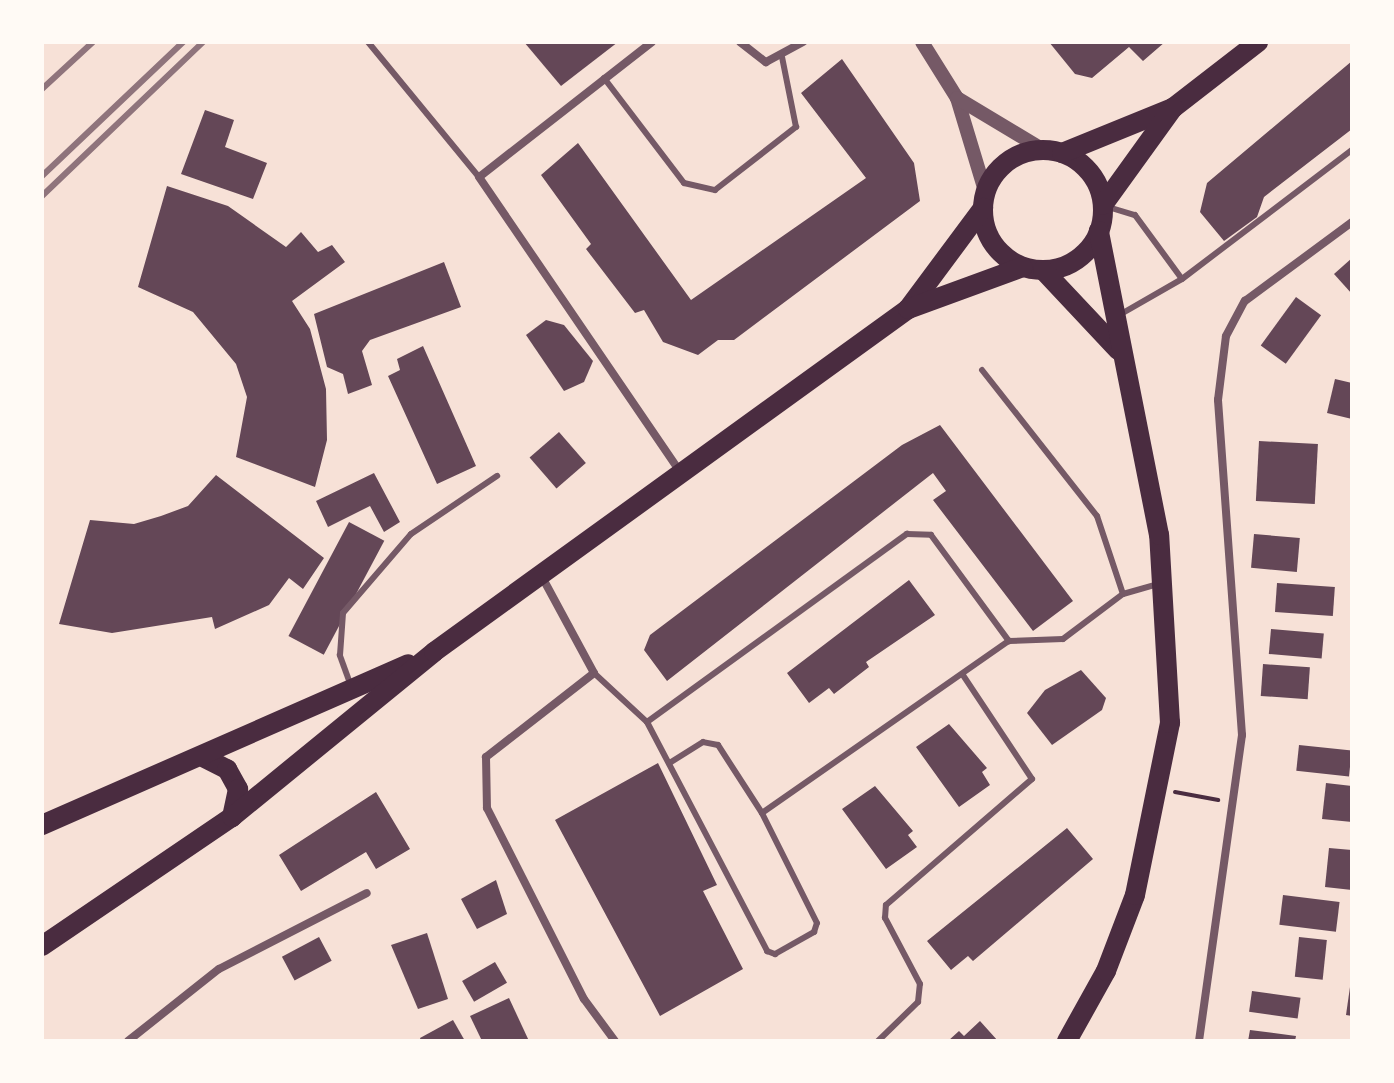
<!DOCTYPE html>
<html>
<head>
<meta charset="utf-8">
<style>
  body { margin:0 }
  #map { position:relative; width:1394px; height:1083px; overflow:hidden; background:#f7e1d7; font-family:"Space Grotesk",sans-serif }
  div>[style] { position:absolute }
  [style*='--x'] { left:calc(var(--x)*1px); top:calc(var(--y)*1px); width:calc(var(--w)*1px); rotate:calc(var(--a)*1deg) }
  .building>* { inset:0; background:#644757; transform-origin:0 0 }
  .path>* { height:4px; margin:-2px; padding:0 2px; transform-origin:2px; border-radius:2px; background:#4a2c40 }
  .service>* { height:6px; margin:-3px; padding:0 3px; transform-origin:3px; border-radius:3px; background:#755966 }
  .minor>* { height:8px; margin:-4px; padding:0 4px; transform-origin:4px; border-radius:4px; background:#755966 }
  .tertiary>* { height:14px; margin:-7px; padding:0 7px; transform-origin:7px; border-radius:7px; background:#755966 }
  .primary>* { height:20px; margin:-10px; padding:0 10px; transform-origin:10px; border-radius:10px; background:#4a2c40 }
  .primary>.ring { margin:-10px; padding:0; box-sizing:content-box; background:none; border:20px solid #4a2c40; border-radius:50% }
  .rail>* { height:6px; margin:-3px; padding:0 3px; transform-origin:3px; border-radius:3px; background:#8f747c }
  span { translate:-50% -50%; white-space:nowrap; text-align:center; line-height:1.15; -webkit-text-stroke:6px #fffaf5; paint-order:stroke }
  .frame { position:absolute; inset:0; border:44px solid #fffaf5; pointer-events:none }
</style>
</head>
<body>
<div id="map">
  <div class="building">
    <i style="clip-path:polygon(524px 42px,618px 42px,561px 86px)"></i>
    <i style="clip-path:polygon(1049px 42px,1165px 42px,1143px 61px,1129px 47px,1092px 78px,1075px 74px)"></i>
    <i style="clip-path:polygon(842px 59px,914px 163px,920px 201px,734px 340px,718px 340px,698px 355px,663px 342px,644px 310px,635px 313px,586px 249px,591px 244px,541px 175px,578px 143px,691px 300px,866px 178px,801px 93px)"></i>
    <i style="clip-path:polygon(1352px 61px,1352px 129px,1264px 197px,1257px 217px,1224px 241px,1200px 212px,1207px 183px)"></i>
    <i style="clip-path:polygon(205px 110px,234px 120px,225px 147px,267px 163px,253px 199px,181px 174px)"></i>
    <i style="clip-path:polygon(167px 186px,228px 206px,286px 247px,301px 232px,318px 252px,332px 245px,345px 262px,292px 301px,310px 329px,326px 389px,327px 440px,315px 487px,236px 457px,247px 397px,236px 364px,193px 312px,138px 287px)"></i>
    <i style="clip-path:polygon(1352px 258px,1352px 294px,1334px 274px)"></i>
    <i style="clip-path:polygon(444px 262px,461px 307px,370px 340px,362px 351px,372px 385px,348px 394px,343px 374px,327px 367px,314px 314px)"></i>
    <i style="left:1296px;top:297px;width:31px;height:60px;rotate:36deg"></i>
    <i style="clip-path:polygon(546px 320px,564px 325px,593px 361px,584px 382px,564px 391px,526px 335px)"></i>
    <i style="clip-path:polygon(423px 346px,476px 466px,437px 484px,388px 376px,400px 370px,397px 359px)"></i>
    <i style="clip-path:polygon(1335px 379px,1352px 383px,1352px 419px,1327px 413px)"></i>
    <i style="clip-path:polygon(940px 425px,1073px 601px,1033px 631px,933px 500px,946px 491px,933px 473px,667px 681px,644px 650px,650px 635px,902px 445px)"></i>
    <i style="left:559px;top:432px;width:41px;height:39px;rotate:49deg"></i>
    <i style="left:1259px;top:441px;width:59px;height:60px;rotate:3deg"></i>
    <i style="clip-path:polygon(374px 473px,400px 522px,384px 532px,370px 506px,328px 527px,316px 501px)"></i>
    <i style="clip-path:polygon(216px 475px,324px 558px,303px 589px,289px 578px,269px 605px,215px 629px,212px 617px,112px 633px,59px 624px,90px 520px,134px 524px,161px 516px,188px 506px)"></i>
    <i style="left:349px;top:522px;width:40px;height:129px;rotate:28deg"></i>
    <i style="left:1254px;top:534px;width:46px;height:34px;rotate:5deg"></i>
    <i style="clip-path:polygon(909px 580px,935px 615px,866px 662px,869px 667px,834px 694px,829px 688px,809px 703px,787px 673px)"></i>
    <i style="left:1277px;top:583px;width:58px;height:29px;rotate:4deg"></i>
    <i style="left:1271px;top:629px;width:53px;height:25px;rotate:5deg"></i>
    <i style="left:1263px;top:664px;width:47px;height:32px;rotate:4deg"></i>
    <i style="clip-path:polygon(1081px 670px,1106px 698px,1102px 710px,1052px 745px,1027px 713px,1045px 690px)"></i>
    <i style="clip-path:polygon(949px 724px,987px 768px,982px 772px,990px 785px,959px 807px,916px 747px)"></i>
    <i style="left:1299px;top:745px;width:53px;height:26px;rotate:6deg"></i>
    <i style="clip-path:polygon(658px 763px,717px 885px,703px 891px,743px 969px,660px 1016px,555px 820px)"></i>
    <i style="clip-path:polygon(1326px 783px,1352px 786px,1352px 822px,1322px 819px)"></i>
    <i style="clip-path:polygon(875px 786px,913px 831px,908px 835px,917px 847px,886px 869px,842px 809px)"></i>
    <i style="clip-path:polygon(376px 792px,410px 849px,376px 869px,366px 852px,301px 891px,279px 855px)"></i>
    <i style="clip-path:polygon(1067px 828px,1093px 859px,973px 961px,968px 956px,951px 970px,927px 941px)"></i>
    <i style="clip-path:polygon(1329px 848px,1352px 850px,1352px 890px,1325px 887px)"></i>
    <i style="clip-path:polygon(496px 880px,507px 914px,477px 929px,461px 899px)"></i>
    <i style="left:1283px;top:895px;width:57px;height:30px;rotate:7deg"></i>
    <i style="clip-path:polygon(427px 933px,448px 999px,418px 1009px,391px 945px)"></i>
    <i style="left:319px;top:937px;width:27px;height:42px;rotate:62deg"></i>
    <i style="left:1299px;top:937px;width:28px;height:40px;rotate:6deg"></i>
    <i style="left:495px;top:962px;width:24px;height:38px;rotate:60deg"></i>
    <i style="clip-path:polygon(1350px 987px,1352px 987px,1352px 1016px,1346px 1015px)"></i>
    <i style="left:1252px;top:991px;width:49px;height:21px;rotate:8deg"></i>
    <i style="clip-path:polygon(509px 998px,529px 1041px,482px 1041px,470px 1016px)"></i>
    <i style="clip-path:polygon(453px 1020px,465px 1041px,421px 1041px,420px 1038px)"></i>
    <i style="clip-path:polygon(980px 1021px,998px 1041px,948px 1041px,959px 1031px,964px 1036px)"></i>
    <i style="clip-path:polygon(1250px 1030px,1296px 1036px,1295px 1041px,1248px 1041px)"></i>
  </div>
  <div class="path">
    <i style="--x:1175;--y:792;--w:44;--a:10.5"></i>
  </div>
  <div class="service">
    <i style="--x:368;--y:42;--w:175;--a:50.6"></i>
    <i style="--x:604;--y:78;--w:132;--a:52.7"></i>
    <i style="--x:684;--y:183;--w:32;--a:13"></i>
    <i style="--x:715;--y:190;--w:103;--a:-37.9"></i>
    <i style="--x:796;--y:127;--w:71;--a:-101.3"></i>
    <i style="--x:1108;--y:207;--w:28;--a:17"></i>
    <i style="--x:1135;--y:215;--w:79;--a:53.7"></i>
    <i style="--x:1121;--y:314;--w:70;--a:-29.8"></i>
    <i style="--x:1182;--y:279;--w:213;--a:-37.2"></i>
    <i style="--x:982;--y:370;--w:186;--a:51.8"></i>
    <i style="--x:1097;--y:516;--w:82;--a:71.6"></i>
    <i style="--x:594;--y:673;--w:72;--a:42.8"></i>
    <i style="--x:647;--y:722;--w:321;--a:-35.9"></i>
    <i style="--x:907;--y:534;--w:24;--a:2"></i>
    <i style="--x:931;--y:535;--w:132;--a:53.7"></i>
    <i style="--x:1009;--y:641;--w:54;--a:-2.1"></i>
    <i style="--x:1063;--y:639;--w:75;--a:-36.9"></i>
    <i style="--x:1123;--y:594;--w:36;--a:-16"></i>
    <i style="--x:351;--y:686;--w:33;--a:-110"></i>
    <i style="--x:340;--y:655;--w:42;--a:-85.9"></i>
    <i style="--x:343;--y:613;--w:104;--a:-49.3"></i>
    <i style="--x:411;--y:534;--w:104;--a:-34"></i>
    <i style="--x:647;--y:722;--w:259;--a:62.3"></i>
    <i style="--x:767;--y:951;--w:9;--a:21"></i>
    <i style="--x:775;--y:954;--w:45;--a:-29.4"></i>
    <i style="--x:814;--y:932;--w:9;--a:-72"></i>
    <i style="--x:817;--y:923;--w:123;--a:-116.6"></i>
    <i style="--x:762;--y:813;--w:81;--a:-122.9"></i>
    <i style="--x:718;--y:745;--w:15;--a:-169"></i>
    <i style="--x:703;--y:742;--w:40;--a:148"></i>
    <i style="--x:762;--y:813;--w:301;--a:-34.9"></i>
    <i style="--x:878;--y:1041;--w:56;--a:-44.3"></i>
    <i style="--x:918;--y:1002;--w:18;--a:-84"></i>
    <i style="--x:920;--y:984;--w:75;--a:-117.9"></i>
    <i style="--x:885;--y:918;--w:13;--a:-86"></i>
    <i style="--x:886;--y:905;--w:193;--a:-40.8"></i>
    <i style="--x:1032;--y:779;--w:125;--a:-123.6"></i>
  </div>
  <div class="minor">
    <i style="--x:652;--y:42;--w:219;--a:142"></i>
    <i style="--x:479;--y:177;--w:358;--a:55.7"></i>
    <i style="--x:740;--y:42;--w:33;--a:38"></i>
    <i style="--x:766;--y:62;--w:42;--a:-28.4"></i>
    <i style="--x:541;--y:575;--w:111;--a:61.6"></i>
    <i style="--x:594;--y:673;--w:137;--a:142.1"></i>
    <i style="--x:486;--y:757;--w:51;--a:88.9"></i>
    <i style="--x:487;--y:808;--w:214;--a:63.1"></i>
    <i style="--x:584;--y:999;--w:52;--a:53.6"></i>
    <i style="--x:128;--y:1041;--w:116;--a:-38.4"></i>
    <i style="--x:219;--y:969;--w:166;--a:-27.2"></i>
    <i style="--x:1199;--y:1041;--w:309;--a:-82"></i>
    <i style="--x:1242;--y:735;--w:336;--a:-94.1"></i>
    <i style="--x:1218;--y:400;--w:64;--a:-82.9"></i>
    <i style="--x:1226;--y:336;--w:40;--a:-62"></i>
    <i style="--x:1245;--y:301;--w:133;--a:-36.4"></i>
  </div>
  <div class="tertiary">
    <i style="--x:922;--y:42;--w:66;--a:58"></i>
    <i style="--x:957;--y:98;--w:97;--a:73.2"></i>
    <i style="--x:957;--y:98;--w:99;--a:31"></i>
  </div>
  <div class="primary">
    <i class="ring" style="left:983px;top:150px;width:100px;height:100px"></i>
    <i style="--x:1062;--y:153;--w:120;--a:-22.1"></i>
    <i style="--x:1173;--y:108;--w:108;--a:-37.8"></i>
    <i style="--x:1103;--y:205;--w:120;--a:-54.2"></i>
    <i style="--x:1043;--y:270;--w:110;--a:46.8"></i>
    <i style="--x:908;--y:309;--w:126;--a:-53.4"></i>
    <i style="--x:205;--y:758;--w:25;--a:27"></i>
    <i style="--x:227;--y:769;--w:23;--a:61"></i>
    <i style="--x:238;--y:789;--w:29;--a:102"></i>
    <i style="--x:42;--y:825;--w:400;--a:-23.7"></i>
    <i style="--x:42;--y:946;--w:230;--a:-34.2"></i>
    <i style="--x:232;--y:817;--w:261;--a:-39.2"></i>
    <i style="--x:434;--y:652;--w:585;--a:-35.89"></i>
    <i style="--x:908;--y:309;--w:122;--a:-20.1"></i>
    <i style="--x:1067;--y:1041;--w:80;--a:-60.9"></i>
    <i style="--x:1106;--y:971;--w:81;--a:-69.1"></i>
    <i style="--x:1135;--y:895;--w:176;--a:-78.5"></i>
    <i style="--x:1170;--y:723;--w:188;--a:-93.3"></i>
    <i style="--x:1159;--y:535;--w:310;--a:-101.2"></i>
  </div>
  <div class="rail">
    <i style="--x:42;--y:89;--w:69;--a:-42.7"></i>
    <i style="--x:42;--y:176;--w:195;--a:-43.5"></i>
    <i style="--x:42;--y:196;--w:223;--a:-43.7"></i>
  </div>
  <div class="frame"></div>
</div>
</body>
</html>
